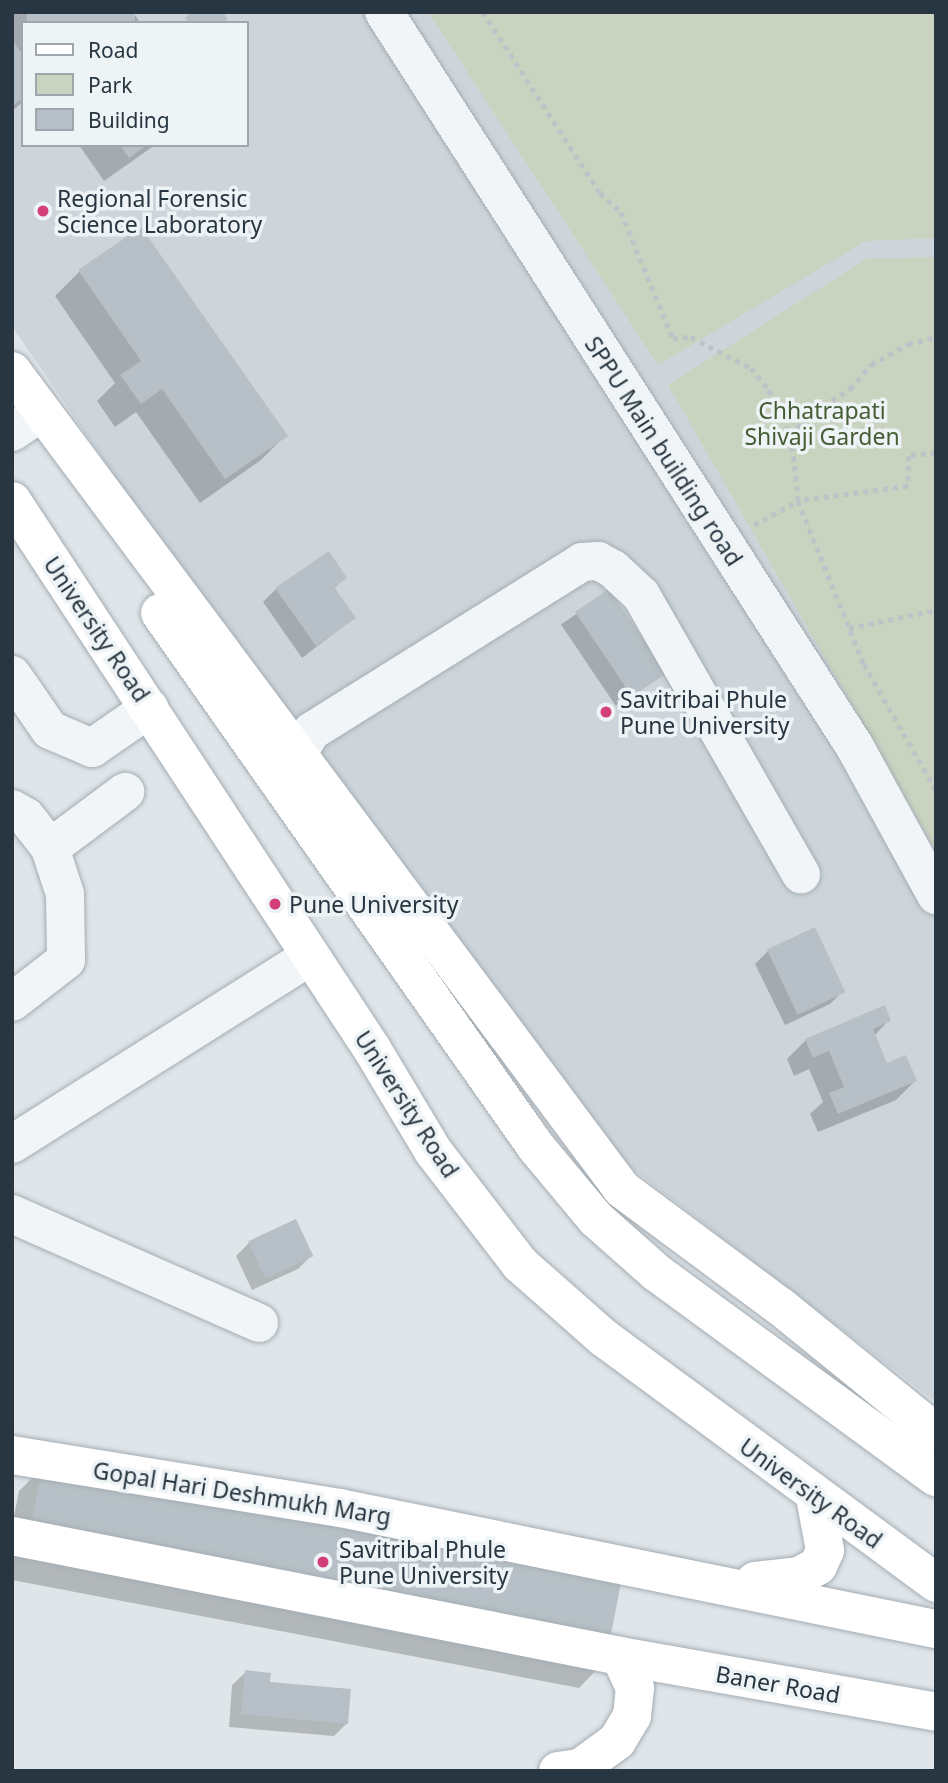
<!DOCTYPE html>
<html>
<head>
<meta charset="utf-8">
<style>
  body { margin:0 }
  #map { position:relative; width:948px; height:1783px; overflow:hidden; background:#dfe5e9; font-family:"Noto Sans",sans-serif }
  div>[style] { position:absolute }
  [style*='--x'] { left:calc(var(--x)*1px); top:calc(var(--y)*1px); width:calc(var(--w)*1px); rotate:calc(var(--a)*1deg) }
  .built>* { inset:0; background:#cdd5db }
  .green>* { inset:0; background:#c9d3c0 }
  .shadow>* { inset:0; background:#0003; transform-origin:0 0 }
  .building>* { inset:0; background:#b6c0c6; transform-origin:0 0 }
  .path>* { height:4.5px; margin-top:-2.25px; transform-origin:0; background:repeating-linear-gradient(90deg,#bdc3c7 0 5px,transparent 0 10px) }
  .roads { filter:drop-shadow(0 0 2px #a4adb3) drop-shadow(0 0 2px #a4adb3) }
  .minor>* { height:38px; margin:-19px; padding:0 19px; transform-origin:19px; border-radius:19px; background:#f2f5f7 }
  .major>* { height:38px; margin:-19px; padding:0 19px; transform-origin:19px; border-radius:19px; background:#fff }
  .dots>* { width:19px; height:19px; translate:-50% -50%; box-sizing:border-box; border:4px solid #eef3f6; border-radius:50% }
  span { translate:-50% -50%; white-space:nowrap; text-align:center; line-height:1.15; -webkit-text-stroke:7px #eef3f6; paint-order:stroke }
  .poi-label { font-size:23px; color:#273640 }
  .left { translate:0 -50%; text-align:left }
  .park-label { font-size:23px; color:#455d34 }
  .street-label { font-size:23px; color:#273640 }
  .frame { position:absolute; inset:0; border:14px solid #273640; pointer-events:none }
  .legend { position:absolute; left:21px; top:21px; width:228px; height:126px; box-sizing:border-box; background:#eef3f6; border:2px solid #9ea7ad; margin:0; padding:9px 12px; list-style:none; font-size:21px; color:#273640 }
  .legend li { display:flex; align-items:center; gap:14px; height:35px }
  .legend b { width:35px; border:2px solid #9ea7ad }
</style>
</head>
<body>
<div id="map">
  <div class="built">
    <i style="clip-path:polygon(evenodd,12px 12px,936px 12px,936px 1402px,539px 1097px,12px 326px,12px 12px,23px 23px,247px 23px,247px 145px,23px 145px,23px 23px)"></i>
  </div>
  <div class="green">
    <i style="clip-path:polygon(428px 12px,936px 12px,936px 238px,866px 241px,658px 365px)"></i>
    <i style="clip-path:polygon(936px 257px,936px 851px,668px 385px,866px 259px)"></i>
  </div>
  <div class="shadow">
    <i style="clip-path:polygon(12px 12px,133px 12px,140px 23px,23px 23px,23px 102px,12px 111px)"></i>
    <i style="clip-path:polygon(79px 145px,155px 145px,104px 181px)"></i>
    <i style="clip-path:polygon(140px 229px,285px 436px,261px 460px,200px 503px,136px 412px,115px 427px,97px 401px,115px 383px,55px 296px,79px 272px)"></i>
    <i style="clip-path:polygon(345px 578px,333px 589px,354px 618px,302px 658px,263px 602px,276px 589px)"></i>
    <i style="left:609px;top:592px;width:98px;height:58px;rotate:56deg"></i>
    <i style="clip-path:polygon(768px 951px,843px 991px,830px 1004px,785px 1025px,755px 964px)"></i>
    <i style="clip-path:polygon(889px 1020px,874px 1036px,887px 1065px,915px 1081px,896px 1100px,818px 1132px,810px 1114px,823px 1102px,809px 1069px,794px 1076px,787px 1059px,806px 1040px)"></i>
    <i style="clip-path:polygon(249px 1243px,311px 1256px,298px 1269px,252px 1290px,236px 1256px)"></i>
    <i style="clip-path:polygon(44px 1466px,603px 1663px,579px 1688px,12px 1580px,12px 1527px,19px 1491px)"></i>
    <i style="clip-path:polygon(246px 1672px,268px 1684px,347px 1723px,334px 1736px,229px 1727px,232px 1685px)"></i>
  </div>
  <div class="building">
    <i style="left:27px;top:12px;width:108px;height:13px"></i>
    <i style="clip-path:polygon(191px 12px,222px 12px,228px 18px,223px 23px,189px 23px,185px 18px)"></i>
    <i style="clip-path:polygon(12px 40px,23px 55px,23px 98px,12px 106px)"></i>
    <i style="clip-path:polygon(120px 145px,147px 145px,129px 158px)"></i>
    <i style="clip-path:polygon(141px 227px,288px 436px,225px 479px,162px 389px,141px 404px,120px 375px,141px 361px,78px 270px)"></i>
    <i style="clip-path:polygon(329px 551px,347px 578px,334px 587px,356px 618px,316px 646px,275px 588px)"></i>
    <i style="left:609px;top:589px;width:102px;height:41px;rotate:56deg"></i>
    <i style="left:815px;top:927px;width:72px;height:53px;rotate:65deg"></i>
    <i style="clip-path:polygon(885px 1005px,891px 1021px,873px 1029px,887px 1063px,906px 1055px,917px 1081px,838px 1114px,829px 1093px,844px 1087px,829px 1051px,813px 1058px,805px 1039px)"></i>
    <i style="left:296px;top:1219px;width:41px;height:53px;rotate:65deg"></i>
    <i style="left:43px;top:1464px;width:590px;height:92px;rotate:11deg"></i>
    <i style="clip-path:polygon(245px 1670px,271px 1673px,270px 1682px,351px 1689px,348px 1724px,241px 1714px)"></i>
  </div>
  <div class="path">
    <i style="--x:483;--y:12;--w:216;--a:57.1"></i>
    <i style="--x:600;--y:193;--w:28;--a:42"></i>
    <i style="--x:621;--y:212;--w:136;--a:67.6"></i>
    <i style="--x:673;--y:338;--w:18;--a:-3"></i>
    <i style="--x:691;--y:337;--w:68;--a:27.3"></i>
    <i style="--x:751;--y:368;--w:28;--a:51"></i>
    <i style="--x:769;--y:390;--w:51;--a:64.4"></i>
    <i style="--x:936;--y:453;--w:27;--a:174"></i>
    <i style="--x:909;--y:456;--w:30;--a:92"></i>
    <i style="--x:908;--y:486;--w:111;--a:172.2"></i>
    <i style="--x:798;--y:501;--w:176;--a:68"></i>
    <i style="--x:864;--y:664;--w:145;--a:60.3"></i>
    <i style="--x:754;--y:525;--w:50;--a:-28.6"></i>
    <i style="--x:798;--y:501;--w:65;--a:-96.1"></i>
    <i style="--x:791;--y:436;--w:25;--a:-53"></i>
    <i style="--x:806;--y:416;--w:52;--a:-31.5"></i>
    <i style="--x:850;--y:389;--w:32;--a:-49"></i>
    <i style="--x:871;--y:365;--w:43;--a:-29.6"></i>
    <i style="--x:908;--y:344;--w:29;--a:-14"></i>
    <i style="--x:849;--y:628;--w:89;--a:-11.7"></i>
  </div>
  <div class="roads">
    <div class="minor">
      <i style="--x:384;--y:12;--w:873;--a:57.35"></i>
      <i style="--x:855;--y:747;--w:169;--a:61.3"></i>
      <i style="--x:12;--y:432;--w:34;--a:-34"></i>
      <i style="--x:12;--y:675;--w:67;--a:55.4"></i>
      <i style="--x:50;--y:730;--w:46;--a:23.2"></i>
      <i style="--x:92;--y:748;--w:70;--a:-34.6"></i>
      <i style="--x:298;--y:753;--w:26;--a:-58"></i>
      <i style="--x:312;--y:731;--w:319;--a:-32"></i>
      <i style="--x:582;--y:562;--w:16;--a:-4"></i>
      <i style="--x:598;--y:561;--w:17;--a:28"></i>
      <i style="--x:613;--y:569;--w:38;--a:43"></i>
      <i style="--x:641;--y:595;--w:322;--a:60.2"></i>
      <i style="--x:12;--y:809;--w:16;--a:30"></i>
      <i style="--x:26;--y:817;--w:39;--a:52"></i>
      <i style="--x:50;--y:848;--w:48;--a:71.9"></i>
      <i style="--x:65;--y:894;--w:66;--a:89.1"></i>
      <i style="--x:66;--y:960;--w:68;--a:142.1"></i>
      <i style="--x:50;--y:848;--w:94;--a:-36.7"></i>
      <i style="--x:12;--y:1144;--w:352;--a:-32.2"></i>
      <i style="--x:12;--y:1214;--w:270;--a:23.8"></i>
    </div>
    <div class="major">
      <i style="--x:12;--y:371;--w:1020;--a:53.29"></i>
      <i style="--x:622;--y:1189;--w:198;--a:36.6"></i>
      <i style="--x:781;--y:1307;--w:200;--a:39.1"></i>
      <i style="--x:12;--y:501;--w:656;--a:56.7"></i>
      <i style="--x:372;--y:1049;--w:119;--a:59.1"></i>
      <i style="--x:433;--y:1151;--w:143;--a:52.4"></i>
      <i style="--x:520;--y:1264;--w:112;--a:41.4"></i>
      <i style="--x:604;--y:1338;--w:413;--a:36.4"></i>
      <i style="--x:160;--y:613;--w:653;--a:54.85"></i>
      <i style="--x:536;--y:1147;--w:94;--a:50.2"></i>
      <i style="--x:596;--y:1219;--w:81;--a:41.5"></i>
      <i style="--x:657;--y:1273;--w:346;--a:36.2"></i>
      <i style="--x:12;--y:1455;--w:332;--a:9.2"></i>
      <i style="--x:340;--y:1508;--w:608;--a:11.48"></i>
      <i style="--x:12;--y:1536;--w:620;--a:11.16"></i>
      <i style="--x:620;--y:1656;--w:321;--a:10"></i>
      <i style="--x:755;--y:1581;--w:44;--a:-6.5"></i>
      <i style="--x:799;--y:1576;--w:21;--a:-28"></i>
      <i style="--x:818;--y:1566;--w:17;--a:-66"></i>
      <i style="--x:825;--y:1550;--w:54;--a:-100.7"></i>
      <i style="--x:558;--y:1771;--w:22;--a:-8"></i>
      <i style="--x:580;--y:1768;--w:46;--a:-36.1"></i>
      <i style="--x:617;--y:1741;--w:29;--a:-59"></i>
      <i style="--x:632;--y:1716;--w:28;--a:-84"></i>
      <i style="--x:635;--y:1688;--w:35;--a:-115"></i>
    </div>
  </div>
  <div class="dots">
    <i style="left:43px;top:211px;background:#d33f79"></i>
    <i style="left:606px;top:712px;background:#d33f79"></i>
    <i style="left:275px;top:904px;background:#d33f79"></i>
    <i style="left:323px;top:1562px;background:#d33f79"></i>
  </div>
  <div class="poi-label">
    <span class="left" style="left:57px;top:211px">Regional Forensic<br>Science Laboratory</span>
    <span class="left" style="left:620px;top:712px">Savitribai Phule<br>Pune University</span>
    <span class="left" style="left:289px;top:904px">Pune University</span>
    <span class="left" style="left:339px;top:1562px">Savitribal Phule<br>Pune University</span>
  </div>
  <div class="park-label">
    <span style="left:822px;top:423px">Chhatrapati<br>Shivaji Garden</span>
  </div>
  <div class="street-label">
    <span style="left:664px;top:451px;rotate:57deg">SPPU Main building road</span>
    <span style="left:97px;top:629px;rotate:56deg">University Road</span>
    <span style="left:407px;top:1104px;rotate:57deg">University Road</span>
    <span style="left:242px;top:1493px;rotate:9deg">Gopal Hari Deshmukh Marg</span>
    <span style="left:811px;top:1493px;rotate:36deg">University Road</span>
    <span style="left:778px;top:1684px;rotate:10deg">Baner Road</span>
  </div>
  <div class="frame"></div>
  <ul class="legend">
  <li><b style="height:9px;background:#fff"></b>Road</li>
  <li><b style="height:19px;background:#c9d3c0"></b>Park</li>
  <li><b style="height:19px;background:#b6c0c6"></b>Building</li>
  </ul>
</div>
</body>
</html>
